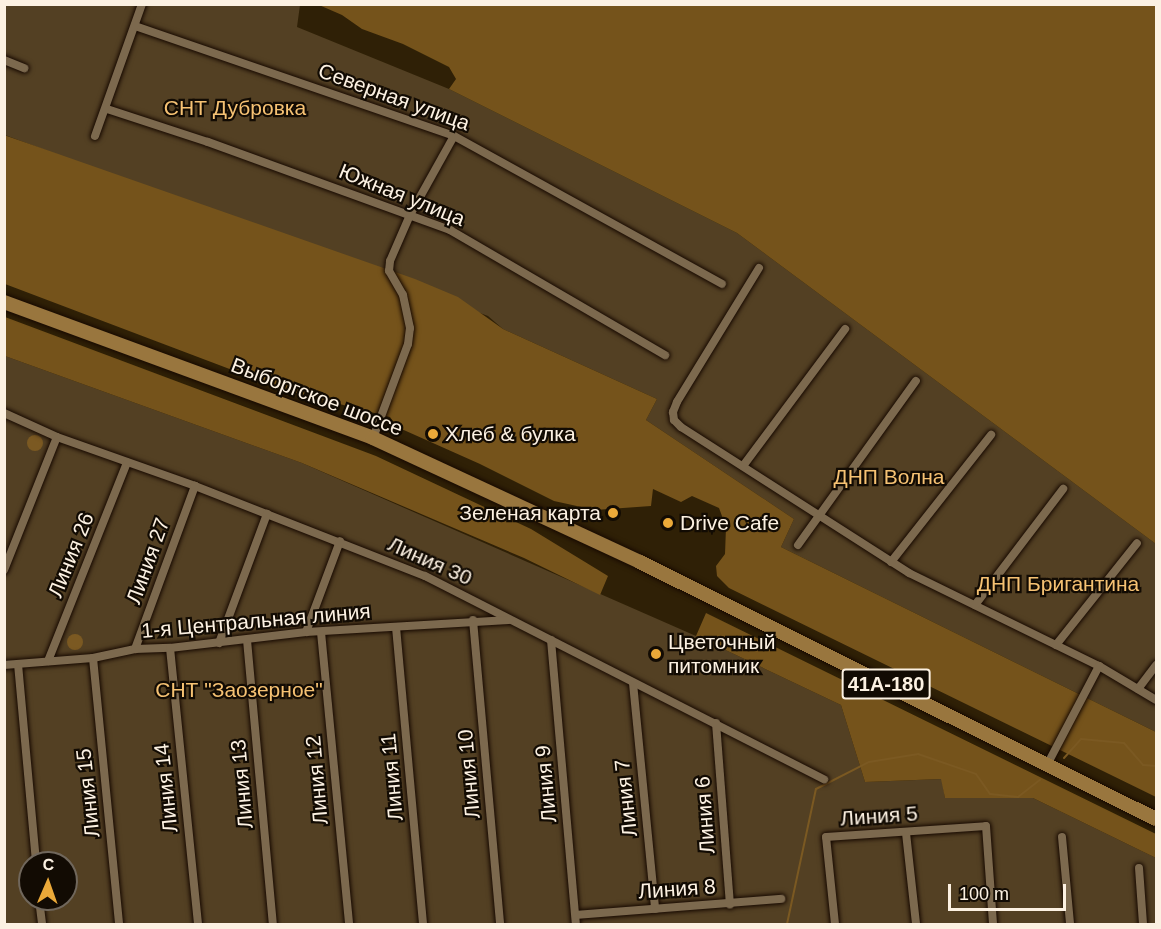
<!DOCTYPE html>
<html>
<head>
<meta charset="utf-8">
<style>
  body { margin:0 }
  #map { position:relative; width:1161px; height:929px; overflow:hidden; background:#2f2006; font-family:Helvetica,sans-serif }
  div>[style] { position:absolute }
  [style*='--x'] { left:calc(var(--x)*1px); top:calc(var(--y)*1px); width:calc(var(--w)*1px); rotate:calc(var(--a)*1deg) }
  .green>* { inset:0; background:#534023 }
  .forest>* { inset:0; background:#75531b }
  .water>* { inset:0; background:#7b5922 }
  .round { border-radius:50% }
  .stream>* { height:2px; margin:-1px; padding:0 1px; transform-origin:1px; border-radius:1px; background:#7b5922 }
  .roads { filter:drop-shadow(0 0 2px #170900) drop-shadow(0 0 2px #170900) }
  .street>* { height:8px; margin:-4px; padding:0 4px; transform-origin:4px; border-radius:4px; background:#7c694e }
  .primary>* { height:14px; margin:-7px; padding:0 7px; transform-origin:7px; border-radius:7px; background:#99763e }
  .dots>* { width:16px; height:16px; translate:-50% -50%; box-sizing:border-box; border:3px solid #120b03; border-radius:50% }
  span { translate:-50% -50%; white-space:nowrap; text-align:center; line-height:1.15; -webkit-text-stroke:4.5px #120b03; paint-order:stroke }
  .shield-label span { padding:2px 4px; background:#120b03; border:2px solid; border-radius:4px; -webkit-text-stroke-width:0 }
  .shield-label { font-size:20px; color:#fcf1e2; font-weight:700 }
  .street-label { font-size:21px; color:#fcf1e2 }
  .park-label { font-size:21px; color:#f6c273 }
  .poi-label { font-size:21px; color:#fcf1e2 }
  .left { translate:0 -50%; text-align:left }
  .right { translate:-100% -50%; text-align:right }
  .frame { position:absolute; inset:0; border:6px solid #fcf1e2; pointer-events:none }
  .north { position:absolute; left:18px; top:851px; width:60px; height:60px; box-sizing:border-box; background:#120b03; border:2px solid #70675c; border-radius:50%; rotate:2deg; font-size:16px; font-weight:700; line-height:24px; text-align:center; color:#fcf1e2 }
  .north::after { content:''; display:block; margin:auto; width:21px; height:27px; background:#eba939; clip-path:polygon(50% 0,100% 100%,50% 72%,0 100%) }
  .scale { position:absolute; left:948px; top:884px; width:118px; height:27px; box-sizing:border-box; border:3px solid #fcf1e2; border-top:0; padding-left:8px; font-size:18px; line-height:21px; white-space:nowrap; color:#fcf1e2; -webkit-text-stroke:4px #120b03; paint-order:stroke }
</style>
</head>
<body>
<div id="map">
  <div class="green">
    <i style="clip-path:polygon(5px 5px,300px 5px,297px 27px,449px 89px,737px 233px,1156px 544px,1156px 732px,781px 547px,794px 519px,646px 420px,657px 399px,503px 329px,488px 316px,5px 135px)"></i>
    <i style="clip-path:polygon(evenodd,5px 356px,302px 463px,696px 636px,841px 705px,865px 782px,942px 779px,945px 798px,1033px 798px,1156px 858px,1156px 924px,5px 924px,5px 356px,30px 863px,66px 863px,66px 899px,30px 899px,30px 863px)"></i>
  </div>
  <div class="forest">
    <i style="clip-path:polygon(319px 5px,1156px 5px,1156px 544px,737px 233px,449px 89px,456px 79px,449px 67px,403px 44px,362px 29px,342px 15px)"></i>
    <i style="clip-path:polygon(4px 135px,415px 279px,458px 297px,503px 329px,657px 399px,646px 420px,794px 519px,781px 547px,1156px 732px,1156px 797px,729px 588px,717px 576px,716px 566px,725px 554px,726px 527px,719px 508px,692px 496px,681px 502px,653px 489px,651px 506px,595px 510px,554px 501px,480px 464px,397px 427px,390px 417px,285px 390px,5px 284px)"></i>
    <i style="clip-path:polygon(5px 317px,376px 456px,531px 529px,608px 576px,600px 595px,524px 558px,302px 463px,5px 356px)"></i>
    <i style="clip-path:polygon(706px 613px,1156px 834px,1156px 858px,1033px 798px,945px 798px,941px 779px,865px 782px,841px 705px,696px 636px)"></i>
  </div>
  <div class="water">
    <i class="round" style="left:27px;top:435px;width:16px;height:16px"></i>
    <i class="round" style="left:67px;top:634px;width:16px;height:16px"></i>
  </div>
  <div class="stream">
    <i style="--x:1064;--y:758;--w:25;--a:-48"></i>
    <i style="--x:1081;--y:739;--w:43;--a:5.3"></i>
    <i style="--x:1124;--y:743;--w:29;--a:49"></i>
    <i style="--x:1143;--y:765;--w:13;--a:4"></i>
    <i style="--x:787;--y:924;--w:138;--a:-77.9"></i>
    <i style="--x:816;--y:789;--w:59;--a:-27"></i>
    <i style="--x:869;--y:762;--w:50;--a:-9.3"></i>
    <i style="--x:918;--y:754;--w:61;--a:19"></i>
    <i style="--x:976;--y:774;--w:24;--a:55"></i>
    <i style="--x:990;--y:794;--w:28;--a:6"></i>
    <i style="--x:1018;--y:797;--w:28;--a:-38"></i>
  </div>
  <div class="roads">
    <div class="street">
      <i style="--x:135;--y:26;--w:337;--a:19"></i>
      <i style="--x:454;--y:136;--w:306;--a:28.9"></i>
      <i style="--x:4;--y:60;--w:22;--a:22"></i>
      <i style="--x:107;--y:109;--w:106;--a:18.1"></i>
      <i style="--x:208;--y:142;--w:258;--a:20"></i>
      <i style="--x:450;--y:230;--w:249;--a:30.2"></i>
      <i style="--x:95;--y:136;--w:140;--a:-70.4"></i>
      <i style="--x:759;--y:268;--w:157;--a:121.5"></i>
      <i style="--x:677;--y:402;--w:11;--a:112"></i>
      <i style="--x:673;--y:412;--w:8;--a:83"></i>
      <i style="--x:674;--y:420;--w:10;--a:45"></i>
      <i style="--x:681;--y:427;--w:271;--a:32.6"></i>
      <i style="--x:909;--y:573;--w:212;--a:26.1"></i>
      <i style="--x:1099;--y:666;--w:66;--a:30.8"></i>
      <i style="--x:4;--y:413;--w:58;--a:24.4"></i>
      <i style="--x:57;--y:437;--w:146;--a:19.5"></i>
      <i style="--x:195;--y:486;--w:247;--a:21.4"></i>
      <i style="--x:425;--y:576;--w:448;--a:27"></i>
      <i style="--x:373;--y:438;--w:100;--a:-69.6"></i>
      <i style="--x:408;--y:344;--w:16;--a:-83"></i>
      <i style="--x:410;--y:328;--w:34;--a:-102"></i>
      <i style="--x:403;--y:295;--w:28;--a:-120"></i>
      <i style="--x:389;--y:271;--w:10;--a:-84"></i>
      <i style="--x:390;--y:261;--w:50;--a:-66.5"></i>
      <i style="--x:410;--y:215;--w:90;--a:-60.9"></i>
      <i style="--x:743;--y:466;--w:171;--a:-53.3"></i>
      <i style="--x:798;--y:545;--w:202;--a:-54.3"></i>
      <i style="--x:891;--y:562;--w:162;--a:-51.8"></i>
      <i style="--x:4;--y:570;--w:143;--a:-68.3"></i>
      <i style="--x:975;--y:605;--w:146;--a:-52.8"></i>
      <i style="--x:473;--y:620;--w:305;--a:84.9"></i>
      <i style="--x:396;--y:627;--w:298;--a:84.8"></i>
      <i style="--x:306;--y:632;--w:97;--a:-69.5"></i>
      <i style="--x:321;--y:632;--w:293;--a:84.5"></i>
      <i style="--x:247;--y:640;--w:285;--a:84.8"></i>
      <i style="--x:551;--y:640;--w:285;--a:85"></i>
      <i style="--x:219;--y:643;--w:138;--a:-69.6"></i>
      <i style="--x:1056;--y:645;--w:130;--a:-51.5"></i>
      <i style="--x:170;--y:648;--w:277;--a:84.2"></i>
      <i style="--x:135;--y:649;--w:174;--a:-69.8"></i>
      <i style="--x:93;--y:658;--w:267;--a:84.4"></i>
      <i style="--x:48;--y:661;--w:214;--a:-68.3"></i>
      <i style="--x:18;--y:664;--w:200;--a:84.8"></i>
      <i style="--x:4;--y:665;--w:89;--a:-4.5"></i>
      <i style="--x:93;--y:658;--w:43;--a:-12.1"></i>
      <i style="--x:135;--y:649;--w:35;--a:-2"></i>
      <i style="--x:170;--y:648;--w:137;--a:-6.7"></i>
      <i style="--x:306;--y:632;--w:203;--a:-3.4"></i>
      <i style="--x:633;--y:683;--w:227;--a:84.4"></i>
      <i style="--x:1138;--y:689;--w:30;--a:-53"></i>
      <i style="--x:716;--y:723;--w:182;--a:85.6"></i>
      <i style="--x:1047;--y:765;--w:112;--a:-62.3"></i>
      <i style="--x:906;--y:833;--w:92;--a:83.7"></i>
      <i style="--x:1062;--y:837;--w:87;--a:84.7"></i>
      <i style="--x:1139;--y:868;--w:56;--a:85.9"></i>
      <i style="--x:39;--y:899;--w:25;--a:83"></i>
      <i style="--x:576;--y:915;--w:206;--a:-4.5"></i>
      <i style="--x:835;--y:924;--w:87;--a:-95.9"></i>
      <i style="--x:826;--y:837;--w:160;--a:-3.9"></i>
      <i style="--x:986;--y:826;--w:98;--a:85.9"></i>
    </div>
    <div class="primary">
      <i style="--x:4;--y:302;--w:393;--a:20.2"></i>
      <i style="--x:373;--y:438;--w:294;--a:24.9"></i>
      <i style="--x:640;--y:562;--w:576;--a:26.48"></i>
    </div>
  </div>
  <div class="dots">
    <i style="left:433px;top:434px;background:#eba939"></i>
    <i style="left:613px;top:513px;background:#eba939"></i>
    <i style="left:668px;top:523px;background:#eba939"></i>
    <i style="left:656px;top:654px;background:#eba939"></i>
  </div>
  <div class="shield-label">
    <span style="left:886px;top:684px">41А-180</span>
  </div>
  <div class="street-label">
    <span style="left:394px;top:97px;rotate:20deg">Северная улица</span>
    <span style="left:402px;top:195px;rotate:22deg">Южная улица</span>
    <span style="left:317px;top:397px;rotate:21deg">Выборгское шоссе</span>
    <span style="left:71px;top:555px;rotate:-68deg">Линия 26</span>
    <span style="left:148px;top:561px;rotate:-70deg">Линия 27</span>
    <span style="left:430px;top:561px;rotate:24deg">Линия 30</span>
    <span style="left:256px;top:621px;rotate:-5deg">1-я Центральная линия</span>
    <span style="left:469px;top:774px;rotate:-95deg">Линия 10</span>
    <span style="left:392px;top:777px;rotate:-95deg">Линия 11</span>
    <span style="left:317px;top:780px;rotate:-95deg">Линия 12</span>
    <span style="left:242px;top:784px;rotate:-95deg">Линия 13</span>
    <span style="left:546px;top:784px;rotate:-95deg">Линия 9</span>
    <span style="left:166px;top:788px;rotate:-96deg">Линия 14</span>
    <span style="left:88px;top:793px;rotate:-96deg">Линия 15</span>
    <span style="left:626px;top:798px;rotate:-96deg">Линия 7</span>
    <span style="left:705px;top:815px;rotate:-94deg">Линия 6</span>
    <span style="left:879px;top:816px;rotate:-4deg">Линия 5</span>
    <span style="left:677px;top:889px;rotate:-4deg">Линия 8</span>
  </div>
  <div class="park-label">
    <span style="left:235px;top:108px">СНТ Дубровка</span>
    <span style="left:889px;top:477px">ДНП Волна</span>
    <span style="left:1058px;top:584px">ДНП Бригантина</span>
    <span style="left:239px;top:690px">СНТ "Заозерное"</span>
  </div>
  <div class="poi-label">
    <span class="left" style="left:445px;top:434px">Хлеб &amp; булка</span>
    <span class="right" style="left:601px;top:513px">Зеленая карта</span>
    <span class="left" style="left:680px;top:523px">Drive Cafe</span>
    <span class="left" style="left:668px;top:654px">Цветочный<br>питомник</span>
  </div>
  <div class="frame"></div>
  <div class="north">С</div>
  <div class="scale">100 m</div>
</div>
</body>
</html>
